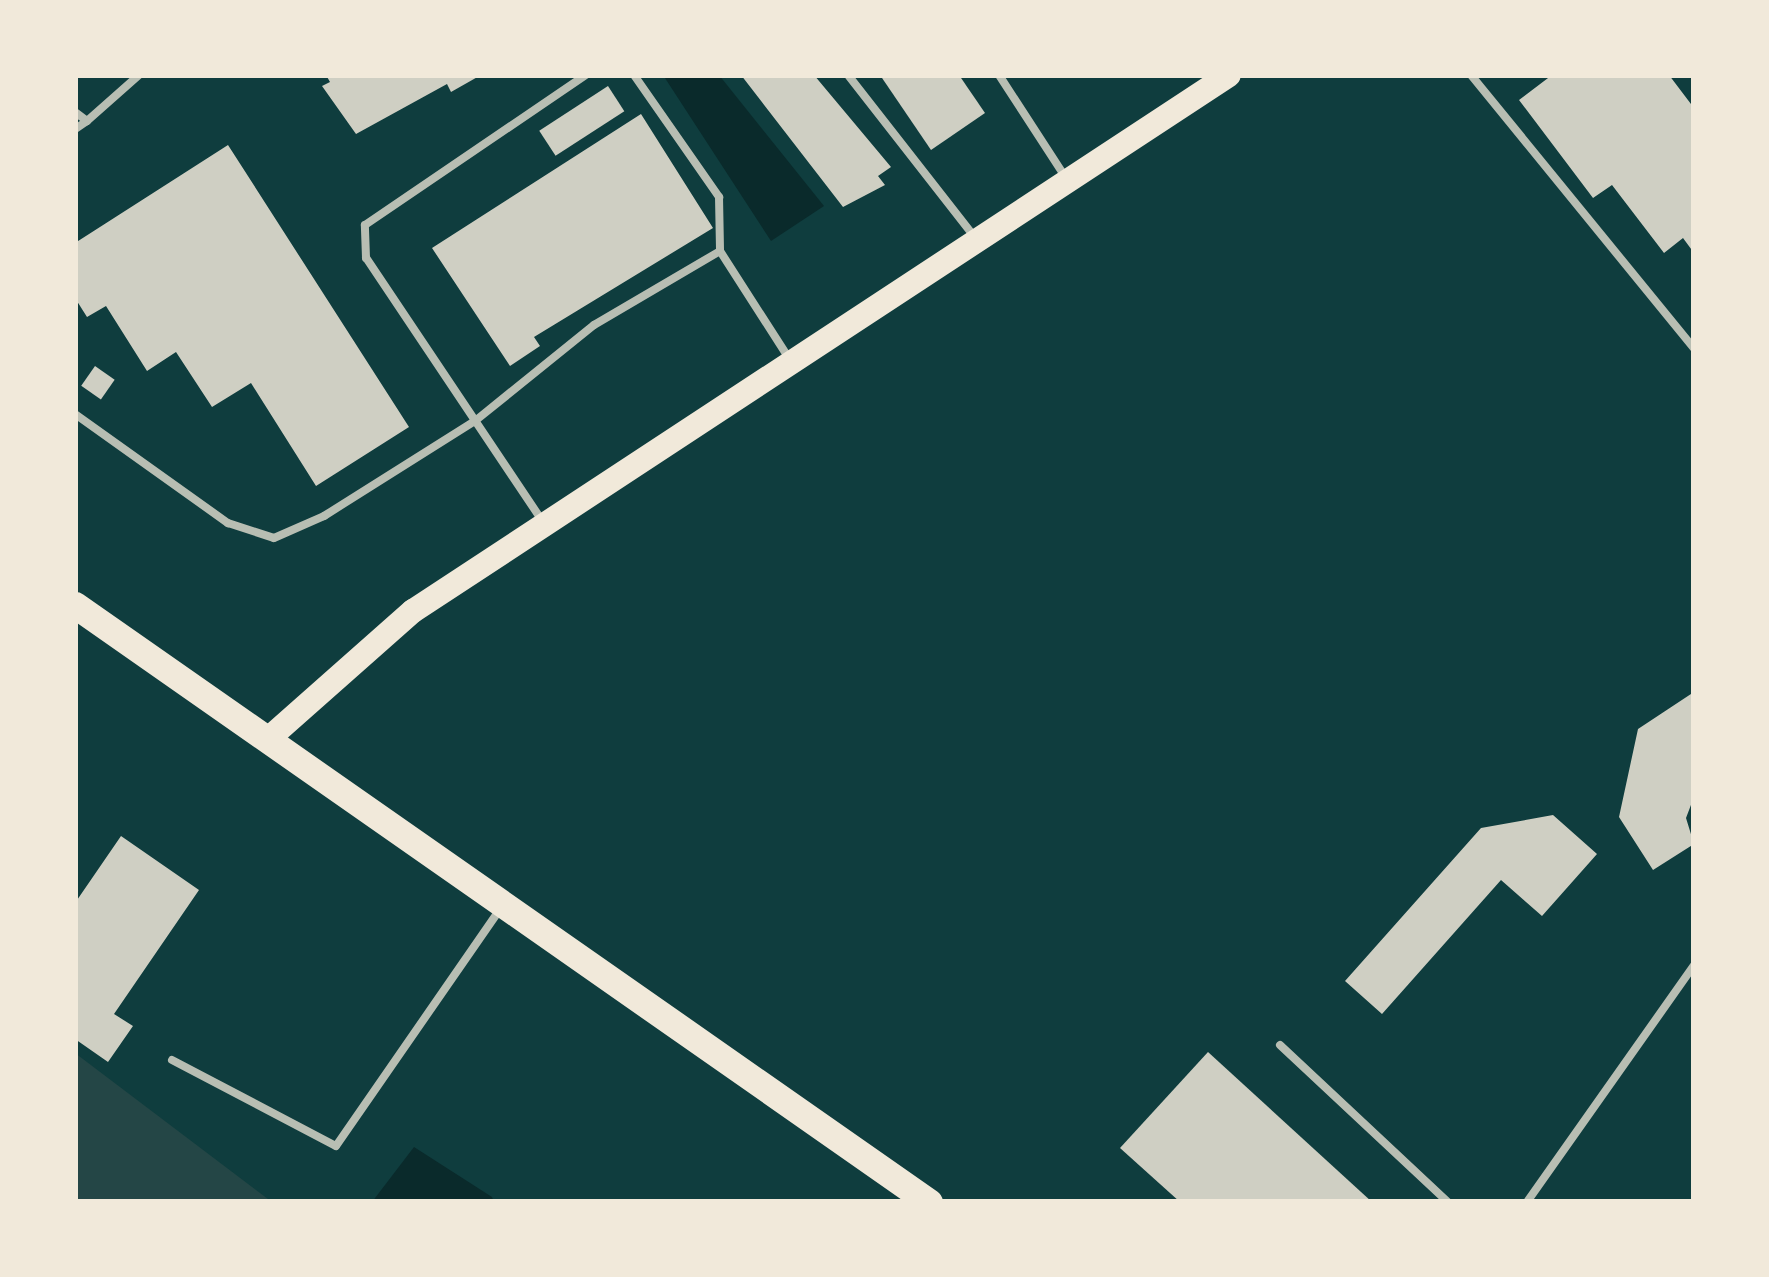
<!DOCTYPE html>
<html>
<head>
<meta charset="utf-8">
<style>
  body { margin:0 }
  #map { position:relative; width:1769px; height:1277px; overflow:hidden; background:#0f3d3e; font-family:"DejaVu Sans",sans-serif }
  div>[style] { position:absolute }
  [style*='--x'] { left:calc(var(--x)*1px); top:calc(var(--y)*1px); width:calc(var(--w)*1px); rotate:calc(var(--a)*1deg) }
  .green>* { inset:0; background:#244646 }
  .water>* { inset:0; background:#0a2a2b }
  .building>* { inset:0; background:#cfcfc3; transform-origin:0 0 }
  .service>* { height:8px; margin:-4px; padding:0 4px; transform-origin:4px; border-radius:4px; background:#b8beb3 }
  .secondary>* { height:24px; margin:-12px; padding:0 12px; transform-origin:12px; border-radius:12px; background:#f1e9da }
  .primary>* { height:27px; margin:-13.5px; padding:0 13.5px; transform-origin:13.5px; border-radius:13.5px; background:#f1e9da }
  span { translate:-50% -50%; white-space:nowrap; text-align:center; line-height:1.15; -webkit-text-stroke:9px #f1e9da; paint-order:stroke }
  .frame { position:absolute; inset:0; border:78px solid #f1e9da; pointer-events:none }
</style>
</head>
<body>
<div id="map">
  <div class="green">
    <i style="clip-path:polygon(75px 1053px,272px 1202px,75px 1202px)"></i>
  </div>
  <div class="water">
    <i style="clip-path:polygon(663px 75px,719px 75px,824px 206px,771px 241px)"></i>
    <i style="clip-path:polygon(414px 1147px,492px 1197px,494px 1202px,372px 1202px)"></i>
  </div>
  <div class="building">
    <i style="clip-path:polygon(326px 75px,481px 75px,451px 92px,447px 84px,356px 134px,322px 86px,330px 82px)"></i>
    <i style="clip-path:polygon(741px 75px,814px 75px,891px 167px,878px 176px,885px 185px,843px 207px)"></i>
    <i style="clip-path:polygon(880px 75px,959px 75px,985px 113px,931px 150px)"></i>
    <i style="clip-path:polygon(1552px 75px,1669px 75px,1694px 108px,1694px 253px,1683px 238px,1664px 253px,1612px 185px,1593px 198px,1519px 100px)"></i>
    <i style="left:608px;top:86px;width:30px;height:82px;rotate:57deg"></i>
    <i style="clip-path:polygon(641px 114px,713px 228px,534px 337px,540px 346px,510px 366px,432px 248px)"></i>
    <i style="clip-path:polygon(228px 145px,409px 427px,316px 486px,251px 383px,212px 407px,176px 352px,147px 371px,106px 306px,87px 317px,75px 298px,75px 243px)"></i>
    <i style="left:95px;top:366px;width:24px;height:24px;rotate:35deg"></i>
    <i style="clip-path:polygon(1694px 692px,1694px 797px,1686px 818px,1694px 844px,1653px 870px,1619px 817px,1638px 729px)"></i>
    <i style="clip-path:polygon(1553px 815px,1597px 854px,1542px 916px,1501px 880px,1382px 1014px,1345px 981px,1481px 828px)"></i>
    <i style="clip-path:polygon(121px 836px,199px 890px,114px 1014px,133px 1026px,108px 1062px,75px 1039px,75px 903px)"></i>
    <i style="clip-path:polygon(1208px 1052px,1372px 1202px,1180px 1202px,1120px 1148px)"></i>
  </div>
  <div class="service">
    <i style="--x:634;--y:75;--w:149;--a:55.1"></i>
    <i style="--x:719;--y:197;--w:54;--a:88.9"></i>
    <i style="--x:720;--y:251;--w:126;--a:57.3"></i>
    <i style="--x:848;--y:75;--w:204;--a:52"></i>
    <i style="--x:999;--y:75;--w:123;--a:57"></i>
    <i style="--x:1471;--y:75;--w:353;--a:50.8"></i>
    <i style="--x:75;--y:112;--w:15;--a:37"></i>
    <i style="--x:87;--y:121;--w:14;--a:146"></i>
    <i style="--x:87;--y:121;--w:69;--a:-41.5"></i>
    <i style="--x:75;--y:414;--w:188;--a:35.5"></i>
    <i style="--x:228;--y:523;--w:48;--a:18.1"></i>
    <i style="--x:274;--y:538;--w:55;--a:-23.7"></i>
    <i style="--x:324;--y:516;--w:178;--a:-32.2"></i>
    <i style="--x:475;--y:421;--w:153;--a:-38.9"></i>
    <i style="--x:594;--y:325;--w:146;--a:-30.4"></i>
    <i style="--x:543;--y:522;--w:318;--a:-123.8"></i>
    <i style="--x:366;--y:258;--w:33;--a:-92"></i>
    <i style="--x:365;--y:225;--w:267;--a:-34.2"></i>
    <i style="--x:1280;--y:1045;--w:230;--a:43.1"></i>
    <i style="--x:172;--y:1060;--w:185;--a:27.7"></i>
    <i style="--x:336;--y:1146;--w:286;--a:-55.3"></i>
    <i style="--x:1527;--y:1202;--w:290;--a:-54.8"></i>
  </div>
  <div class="secondary">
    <i style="--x:267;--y:740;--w:195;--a:-41.5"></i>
    <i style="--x:413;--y:611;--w:976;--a:-33.3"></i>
  </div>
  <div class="primary">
    <i style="--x:75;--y:605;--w:1042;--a:34.96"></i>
  </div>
  <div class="frame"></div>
</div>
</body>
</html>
